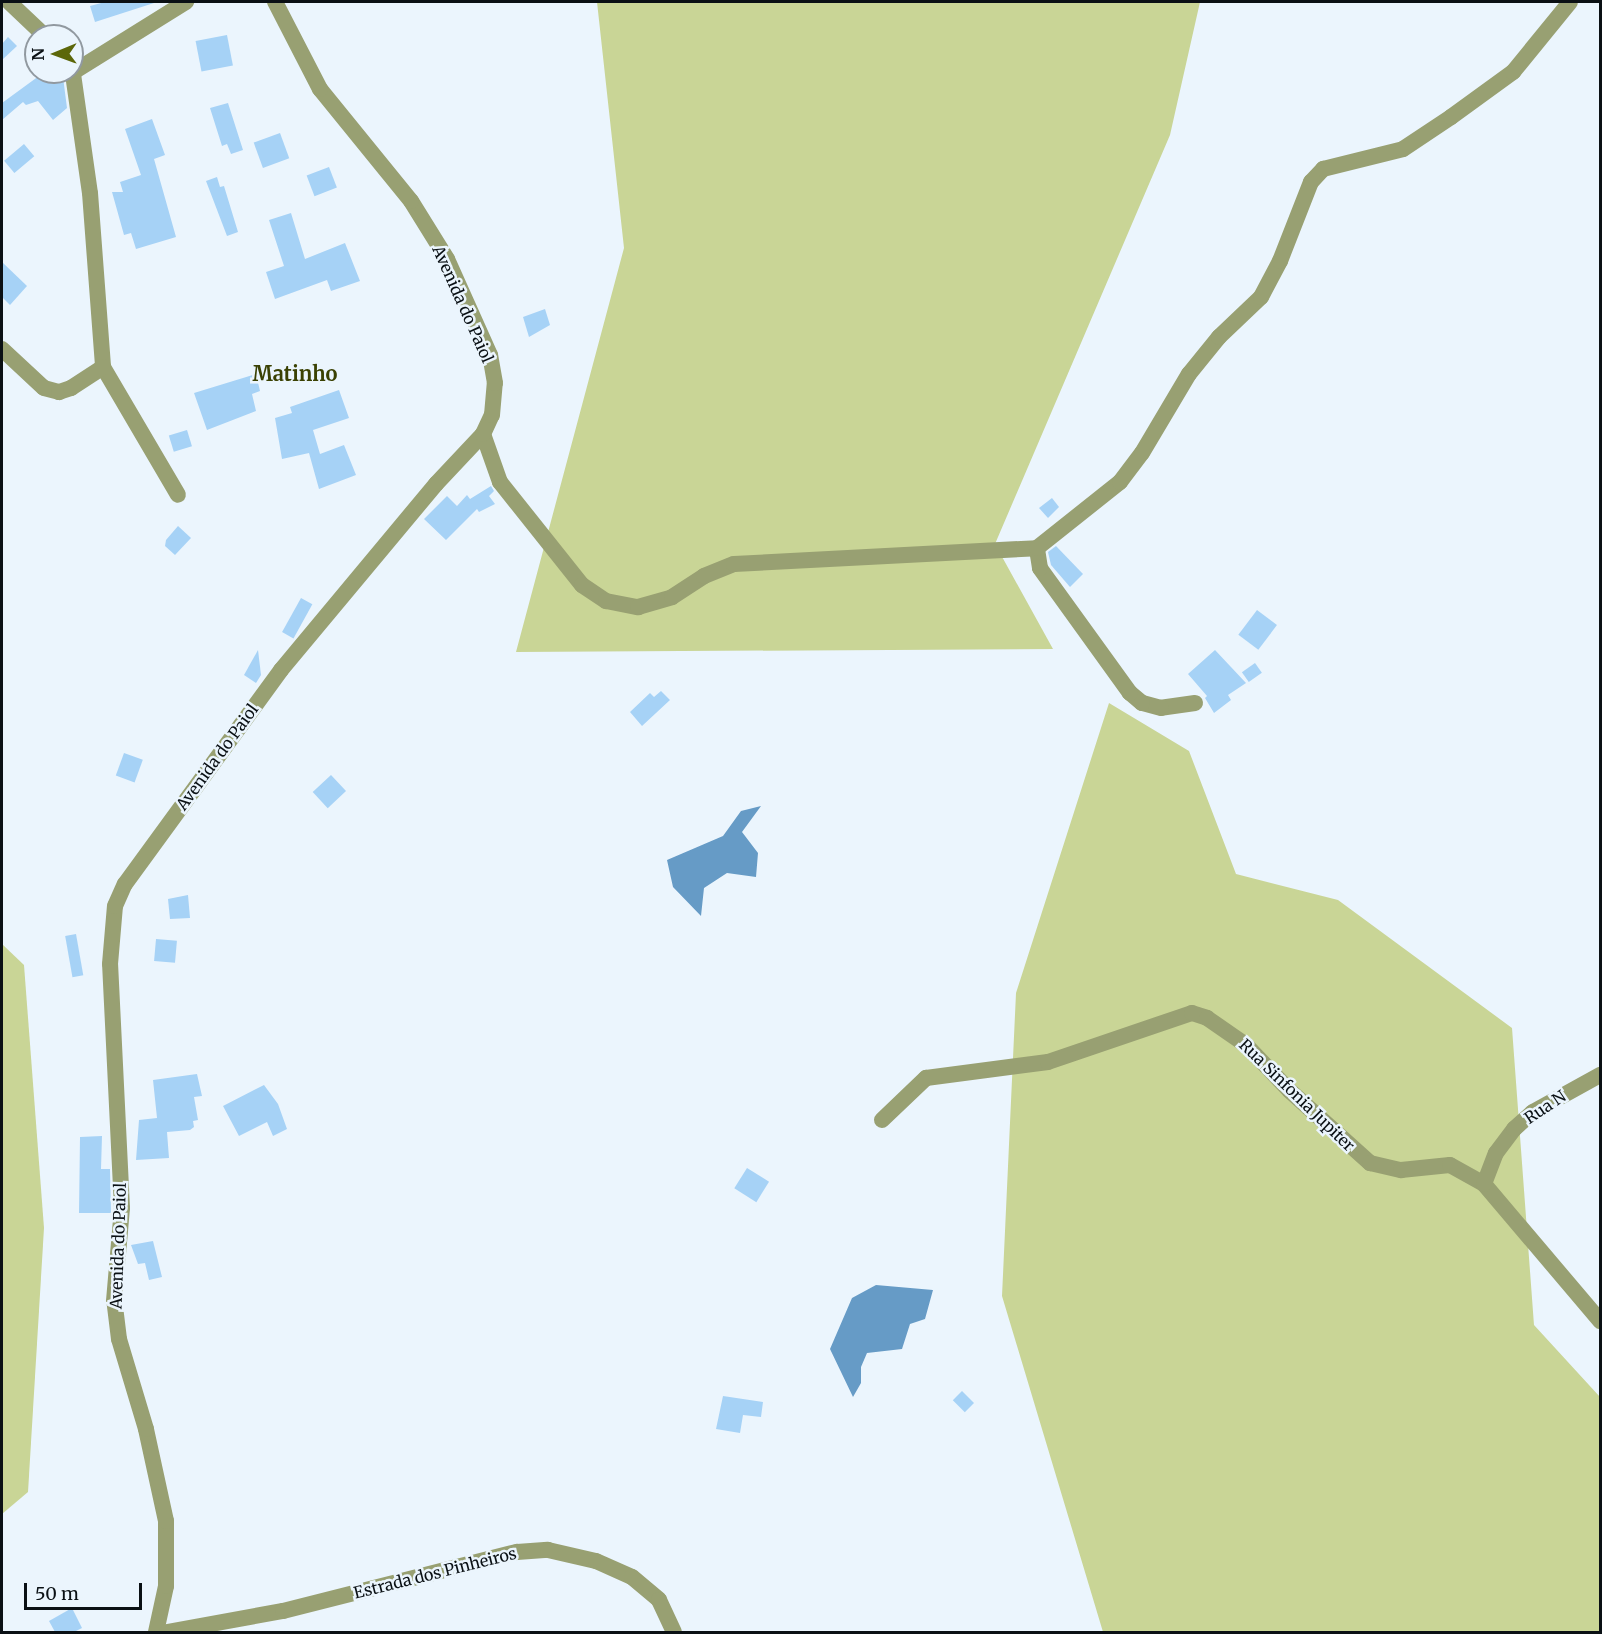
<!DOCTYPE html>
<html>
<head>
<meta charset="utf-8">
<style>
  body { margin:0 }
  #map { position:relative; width:1602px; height:1634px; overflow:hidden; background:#ebf5fd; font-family:Merriweather,serif }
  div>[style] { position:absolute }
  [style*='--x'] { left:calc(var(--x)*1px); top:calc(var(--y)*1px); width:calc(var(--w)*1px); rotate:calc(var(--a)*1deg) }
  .green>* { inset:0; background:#c9d596 }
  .water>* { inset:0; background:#669bc6 }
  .building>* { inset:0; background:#a6d2f6; transform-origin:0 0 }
  .minor>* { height:16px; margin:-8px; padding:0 8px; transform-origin:8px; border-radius:8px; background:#98a072 }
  span { translate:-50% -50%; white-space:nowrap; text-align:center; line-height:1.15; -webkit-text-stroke:5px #ebf5fd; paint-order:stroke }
  .street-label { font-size:16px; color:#0a1014 }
  .quarter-label { font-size:20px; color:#3a4103; font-weight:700 }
  .frame { position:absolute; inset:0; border:3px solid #0a1014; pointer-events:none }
  .north { position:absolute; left:24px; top:24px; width:60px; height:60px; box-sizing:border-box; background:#ebf5fd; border:2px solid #9199a0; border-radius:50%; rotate:269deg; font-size:16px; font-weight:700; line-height:24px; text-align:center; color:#0a1014 }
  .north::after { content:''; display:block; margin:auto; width:21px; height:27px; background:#5c670a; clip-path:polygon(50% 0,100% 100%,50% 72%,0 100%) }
  .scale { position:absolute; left:24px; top:1583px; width:118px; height:27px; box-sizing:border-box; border:3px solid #0a1014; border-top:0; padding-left:8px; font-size:18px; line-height:21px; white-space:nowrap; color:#0a1014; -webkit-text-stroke:4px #ebf5fd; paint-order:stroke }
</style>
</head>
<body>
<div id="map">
  <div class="green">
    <i style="clip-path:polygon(597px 2px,1200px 2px,1170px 135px,995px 544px,1053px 649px,516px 652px,624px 248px)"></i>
    <i style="clip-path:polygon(1109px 703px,1189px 751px,1236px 874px,1338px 900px,1512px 1028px,1534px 1325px,1600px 1397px,1600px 1632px,1103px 1632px,1002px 1296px,1016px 993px)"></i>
    <i style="clip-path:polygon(2px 944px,24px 965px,44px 1228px,28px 1492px,2px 1514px)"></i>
  </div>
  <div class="water">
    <i style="clip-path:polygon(761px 806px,742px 832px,758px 853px,756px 877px,727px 873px,704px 888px,701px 916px,673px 887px,667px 860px,723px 836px,741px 811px)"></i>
    <i style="clip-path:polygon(876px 1285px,933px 1290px,925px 1319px,910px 1324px,902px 1349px,867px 1353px,861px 1367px,861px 1383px,853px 1397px,830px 1349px,852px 1298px)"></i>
  </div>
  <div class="building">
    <i style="clip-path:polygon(105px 2px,154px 2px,154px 3px,95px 22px,90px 6px)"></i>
    <i style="left:227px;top:35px;width:31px;height:32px;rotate:79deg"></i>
    <i style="clip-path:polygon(8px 37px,17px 46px,2px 60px,2px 44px)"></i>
    <i style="clip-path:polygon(43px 73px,50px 80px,63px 77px,67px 108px,53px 120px,38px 101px,26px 105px,23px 102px,2px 120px,2px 103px)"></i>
    <i style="clip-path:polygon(228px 103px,243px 150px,231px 154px,227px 144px,222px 146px,210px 108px)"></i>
    <i style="clip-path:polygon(152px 119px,165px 155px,154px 159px,176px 237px,136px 249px,131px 233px,124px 235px,112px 192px,123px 192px,120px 182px,141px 175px,125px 129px)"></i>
    <i style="left:280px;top:133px;width:27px;height:28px;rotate:70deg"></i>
    <i style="left:24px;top:144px;width:16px;height:26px;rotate:50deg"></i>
    <i style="left:329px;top:167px;width:22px;height:24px;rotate:69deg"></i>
    <i style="clip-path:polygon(217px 177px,220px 187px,224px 186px,238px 232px,227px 236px,206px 181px)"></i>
    <i style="clip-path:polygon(291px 213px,305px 259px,345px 243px,360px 281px,331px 291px,327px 280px,275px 299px,266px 272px,284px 266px,269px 220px)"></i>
    <i style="clip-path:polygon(2px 262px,27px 286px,10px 305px,2px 297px)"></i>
    <i style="clip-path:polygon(545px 309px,550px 325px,529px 337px,523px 317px)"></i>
    <i style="clip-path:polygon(256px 374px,260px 391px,252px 394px,256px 411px,207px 430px,194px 393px)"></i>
    <i style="clip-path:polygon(339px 390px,349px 418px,313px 430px,320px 454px,344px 445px,356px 475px,319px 489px,309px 453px,282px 459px,275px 418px,292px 413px,290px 407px)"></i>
    <i style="left:187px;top:430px;width:17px;height:19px;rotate:73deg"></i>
    <i style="clip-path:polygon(491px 486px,494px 491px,489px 496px,495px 504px,479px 512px,477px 509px,446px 540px,424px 519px,447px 496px,457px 506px,467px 495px,470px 499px)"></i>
    <i style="clip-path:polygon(1052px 498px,1059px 507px,1048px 518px,1039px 508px)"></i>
    <i style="clip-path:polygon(178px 526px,191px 538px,175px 555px,165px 546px,166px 540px)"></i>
    <i style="clip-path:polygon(1056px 546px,1083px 574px,1070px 587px,1051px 565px,1048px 552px)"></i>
    <i style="left:301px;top:598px;width:13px;height:39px;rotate:29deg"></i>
    <i style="left:1257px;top:610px;width:25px;height:31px;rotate:37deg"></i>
    <i style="clip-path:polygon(258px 650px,261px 675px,256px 683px,244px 675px)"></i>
    <i style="clip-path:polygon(1215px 650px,1246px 683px,1228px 695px,1231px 700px,1214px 713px,1205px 698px,1207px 696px,1188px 674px)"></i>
    <i style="left:1255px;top:663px;width:12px;height:16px;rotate:55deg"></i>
    <i style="clip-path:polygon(661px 691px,670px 700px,642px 726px,630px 712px,650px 693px,654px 697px)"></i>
    <i style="left:124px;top:753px;width:20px;height:24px;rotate:20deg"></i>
    <i style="left:331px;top:775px;width:22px;height:25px;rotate:47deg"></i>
    <i style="clip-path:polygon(188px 895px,190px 918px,170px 919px,168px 899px)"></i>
    <i style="left:76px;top:934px;width:42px;height:11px;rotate:80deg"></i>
    <i style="left:156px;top:939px;width:21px;height:22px;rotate:5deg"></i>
    <i style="clip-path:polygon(197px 1074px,202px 1096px,194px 1097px,198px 1120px,193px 1121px,194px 1127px,190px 1130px,167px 1132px,169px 1158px,136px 1160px,139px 1120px,157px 1118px,153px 1080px)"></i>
    <i style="clip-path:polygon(264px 1085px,278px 1104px,287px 1129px,273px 1136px,267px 1122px,239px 1136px,223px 1106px)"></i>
    <i style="clip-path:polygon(102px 1136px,101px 1169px,110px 1169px,111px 1213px,79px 1213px,80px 1137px)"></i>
    <i style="left:747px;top:1168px;width:26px;height:24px;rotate:32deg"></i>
    <i style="clip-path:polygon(153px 1241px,162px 1277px,149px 1280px,145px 1263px,138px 1264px,131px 1245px)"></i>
    <i style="left:962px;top:1391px;width:17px;height:13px;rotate:45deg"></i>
    <i style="clip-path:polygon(723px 1396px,763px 1402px,761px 1417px,743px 1415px,740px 1433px,716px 1429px)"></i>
    <i style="clip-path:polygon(72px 1608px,82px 1628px,74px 1632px,55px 1632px,49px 1621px)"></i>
  </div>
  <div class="minor">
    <i style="--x:9;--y:2;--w:50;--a:43.4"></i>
    <i style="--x:72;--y:67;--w:127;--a:81.9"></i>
    <i style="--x:90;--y:193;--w:174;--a:85.7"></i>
    <i style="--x:103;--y:367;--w:148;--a:59.6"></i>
    <i style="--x:75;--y:71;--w:131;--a:-31.9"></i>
    <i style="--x:2;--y:349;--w:57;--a:42.9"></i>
    <i style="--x:44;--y:388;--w:16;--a:15"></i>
    <i style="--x:59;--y:392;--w:13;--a:-18"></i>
    <i style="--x:71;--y:388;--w:38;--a:-33"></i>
    <i style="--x:483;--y:434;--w:51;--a:70.5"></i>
    <i style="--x:500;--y:482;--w:132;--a:51.5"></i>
    <i style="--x:582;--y:585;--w:29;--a:34"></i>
    <i style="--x:606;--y:601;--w:33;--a:11"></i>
    <i style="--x:638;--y:607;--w:35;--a:-16"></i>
    <i style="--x:672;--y:597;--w:38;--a:-33"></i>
    <i style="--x:704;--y:576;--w:32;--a:-22"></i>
    <i style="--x:734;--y:564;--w:303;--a:-3"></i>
    <i style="--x:1195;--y:703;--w:34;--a:172"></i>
    <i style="--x:1161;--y:708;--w:20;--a:-165"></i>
    <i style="--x:1142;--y:703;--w:16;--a:-140"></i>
    <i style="--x:1130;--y:693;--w:154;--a:-125.8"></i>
    <i style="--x:1040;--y:568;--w:20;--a:-99"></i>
    <i style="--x:1037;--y:548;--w:106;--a:-38.5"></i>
    <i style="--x:1120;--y:482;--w:36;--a:-53"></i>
    <i style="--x:1142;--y:453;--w:92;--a:-59.3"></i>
    <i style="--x:1189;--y:374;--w:48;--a:-51"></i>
    <i style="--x:1219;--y:337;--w:58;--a:-43.6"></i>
    <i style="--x:1261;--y:297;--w:41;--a:-62.2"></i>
    <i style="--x:1280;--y:261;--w:85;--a:-68.6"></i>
    <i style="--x:1311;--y:182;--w:18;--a:-47"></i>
    <i style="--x:1323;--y:169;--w:82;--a:-14"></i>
    <i style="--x:1403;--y:149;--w:58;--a:-33.7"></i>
    <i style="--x:1451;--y:117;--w:77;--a:-36"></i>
    <i style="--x:1513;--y:72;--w:90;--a:-50.8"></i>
    <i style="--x:882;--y:1120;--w:61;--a:-43.7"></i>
    <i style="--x:926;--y:1078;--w:123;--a:-7.5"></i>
    <i style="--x:1048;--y:1062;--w:152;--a:-18.8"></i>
    <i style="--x:1192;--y:1013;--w:16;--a:18"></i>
    <i style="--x:1207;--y:1018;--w:47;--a:34.7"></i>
    <i style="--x:1246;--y:1045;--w:64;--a:46.3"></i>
    <i style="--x:1290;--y:1091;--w:108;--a:42"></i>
    <i style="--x:1370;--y:1163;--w:32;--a:13"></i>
    <i style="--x:1401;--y:1170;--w:49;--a:-5.8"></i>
    <i style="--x:1450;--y:1165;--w:39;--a:29"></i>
    <i style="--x:1484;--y:1184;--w:180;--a:49.7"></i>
    <i style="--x:1484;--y:1184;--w:33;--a:-69"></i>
    <i style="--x:1496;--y:1153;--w:30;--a:-53"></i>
    <i style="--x:1514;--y:1129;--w:25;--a:-42"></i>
    <i style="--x:1533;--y:1112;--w:77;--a:-28.9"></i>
    <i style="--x:156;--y:1632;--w:47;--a:-77.7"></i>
    <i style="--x:166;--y:1586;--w:65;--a:-90"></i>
    <i style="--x:166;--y:1521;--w:94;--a:-102.3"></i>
    <i style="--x:146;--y:1429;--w:94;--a:-106.7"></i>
    <i style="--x:119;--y:1339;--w:38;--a:-97"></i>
    <i style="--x:114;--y:1301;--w:93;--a:-85.1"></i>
    <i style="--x:122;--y:1208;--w:244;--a:-92.8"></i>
    <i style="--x:110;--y:964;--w:58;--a:-85.1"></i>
    <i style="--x:115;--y:906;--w:24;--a:-66"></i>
    <i style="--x:125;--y:884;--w:265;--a:-53.9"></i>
    <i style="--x:281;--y:670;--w:242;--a:-50.2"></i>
    <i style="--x:436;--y:484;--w:69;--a:-46.8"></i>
    <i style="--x:483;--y:434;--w:21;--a:-65"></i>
    <i style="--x:492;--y:415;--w:32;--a:-85"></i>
    <i style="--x:495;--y:383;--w:28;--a:-100"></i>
    <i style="--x:490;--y:355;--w:105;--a:-114.1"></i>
    <i style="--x:447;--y:259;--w:68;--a:-121.8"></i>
    <i style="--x:411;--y:201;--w:144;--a:-129.1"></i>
    <i style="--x:320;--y:89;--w:98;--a:-117.3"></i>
    <i style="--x:167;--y:1632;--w:118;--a:-10.3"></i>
    <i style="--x:283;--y:1611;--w:241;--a:-14.2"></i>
    <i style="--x:517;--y:1552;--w:31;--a:-4"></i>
    <i style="--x:548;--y:1550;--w:49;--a:12.9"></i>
    <i style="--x:596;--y:1561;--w:39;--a:24"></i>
    <i style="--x:632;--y:1577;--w:35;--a:40"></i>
    <i style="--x:659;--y:1600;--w:35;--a:65"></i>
  </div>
  <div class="street-label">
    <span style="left:463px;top:304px;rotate:66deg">Avenida do Paiol</span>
    <span style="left:217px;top:757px;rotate:-54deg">Avenida do Paiol</span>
    <span style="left:1297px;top:1095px;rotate:44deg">Rua Sinfonia Jupiter</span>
    <span style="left:1545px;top:1107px;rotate:-34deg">Rua N</span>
    <span style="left:118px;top:1246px;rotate:-88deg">Avenida do Paiol</span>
    <span style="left:435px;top:1573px;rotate:-14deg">Estrada dos Pinheiros</span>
  </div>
  <div class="quarter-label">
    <span style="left:295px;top:373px">Matinho</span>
  </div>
  <div class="frame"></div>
  <div class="north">N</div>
  <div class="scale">50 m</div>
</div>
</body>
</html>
